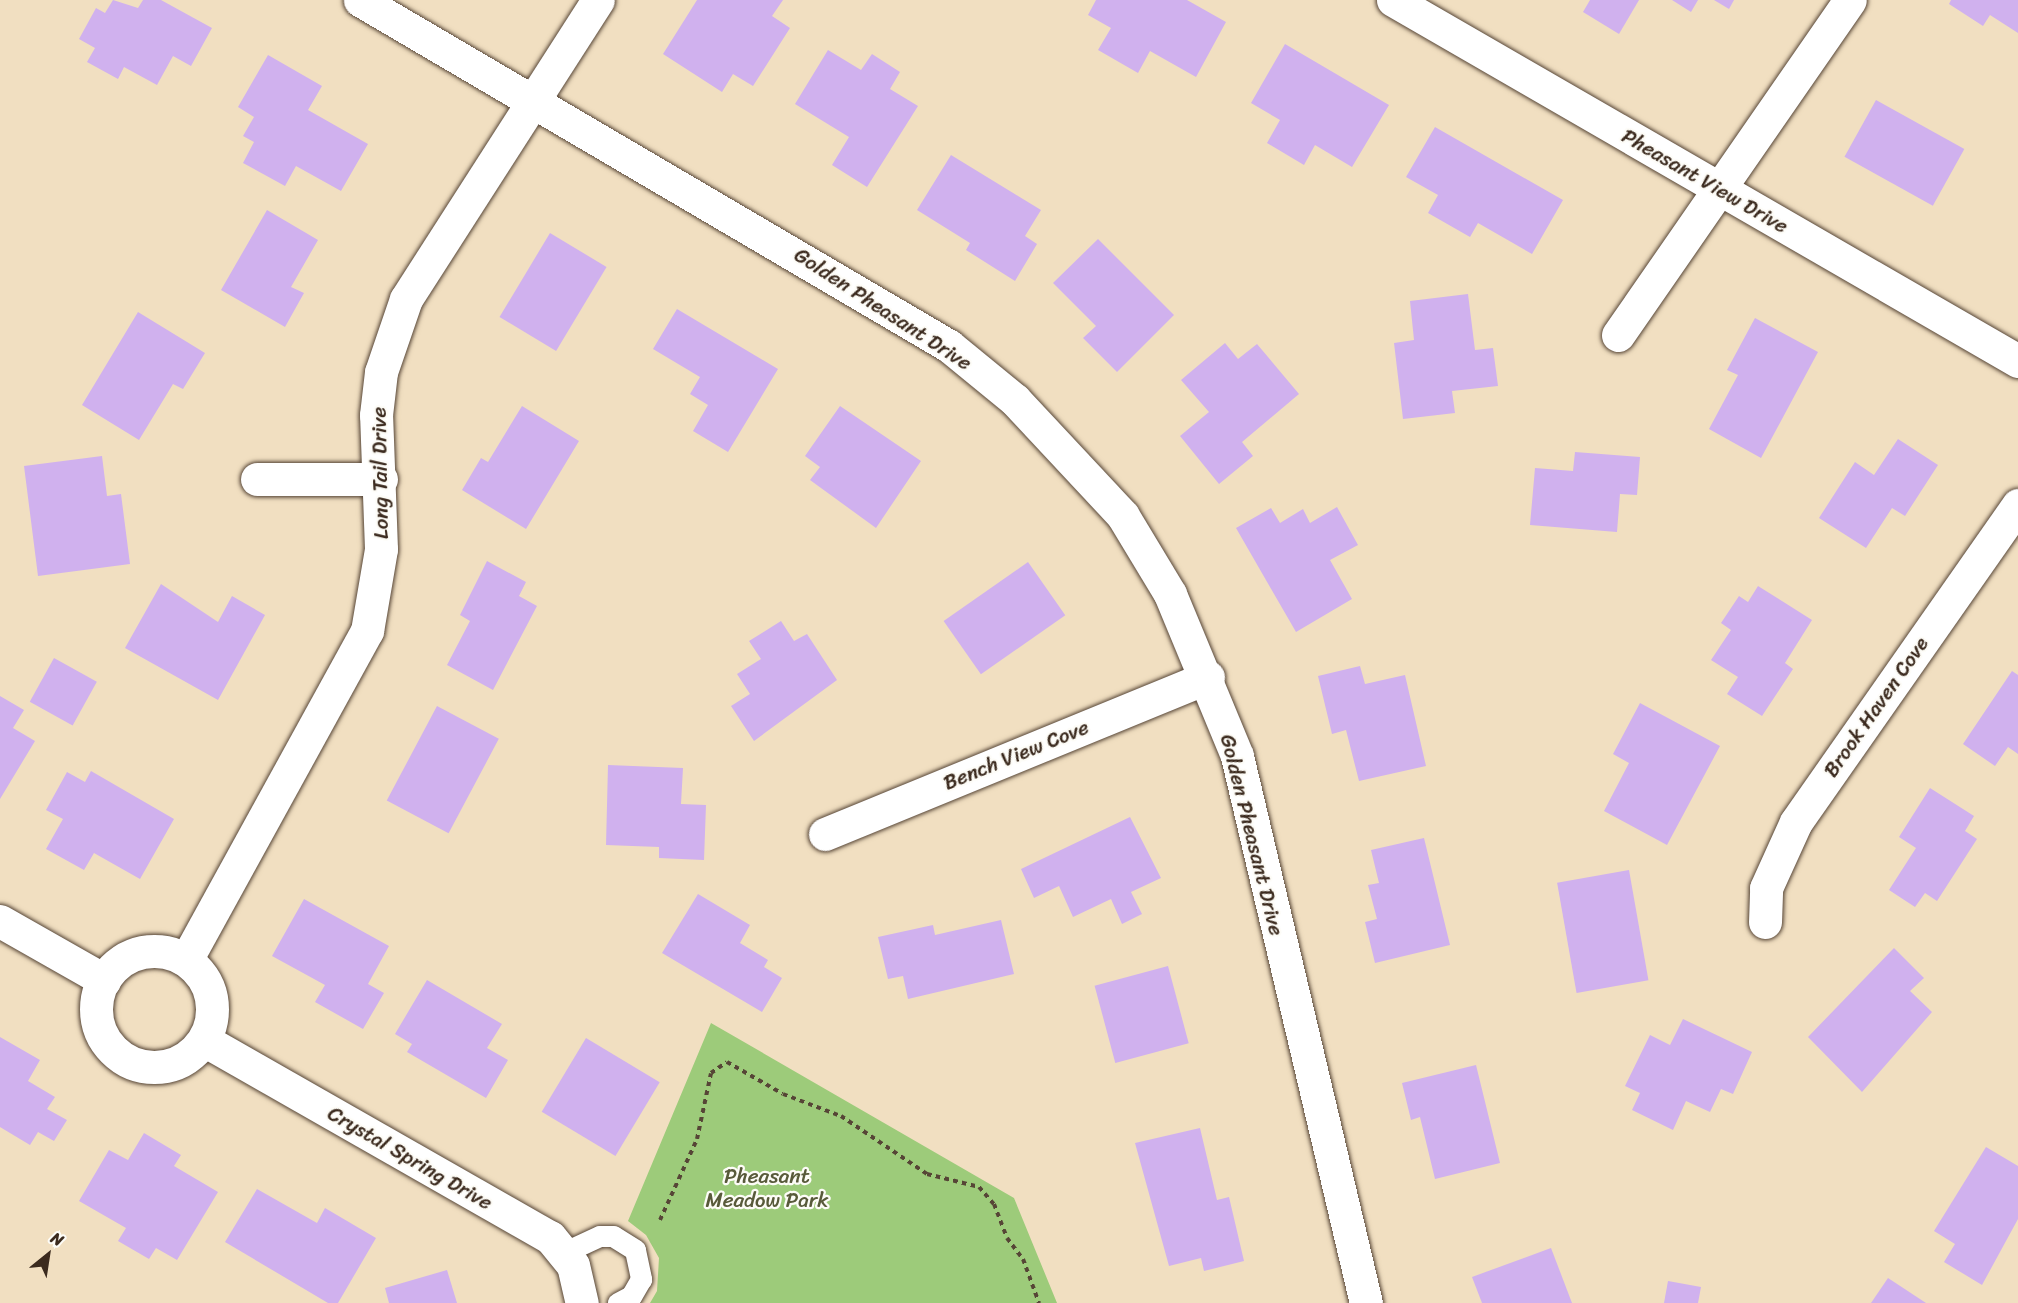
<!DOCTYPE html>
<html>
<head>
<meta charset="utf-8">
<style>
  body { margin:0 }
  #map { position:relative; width:2018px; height:1303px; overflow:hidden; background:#f1dfc1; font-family:Sriracha,sans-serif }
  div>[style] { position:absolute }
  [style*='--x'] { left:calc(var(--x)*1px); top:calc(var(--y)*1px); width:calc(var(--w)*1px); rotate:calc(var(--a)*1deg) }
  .green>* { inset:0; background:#9dcb7a }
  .building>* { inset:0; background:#d0b1ee; transform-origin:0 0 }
  .path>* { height:4px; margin-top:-2px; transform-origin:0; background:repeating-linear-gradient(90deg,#564536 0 4.5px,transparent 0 9px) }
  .roads { filter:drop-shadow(0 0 2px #564536) drop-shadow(0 0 2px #564536) }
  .service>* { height:21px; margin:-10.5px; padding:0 10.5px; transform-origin:10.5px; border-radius:10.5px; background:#fff }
  .minor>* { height:33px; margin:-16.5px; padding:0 16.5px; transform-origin:16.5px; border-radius:16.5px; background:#fff }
  .minor>.ring { margin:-16.5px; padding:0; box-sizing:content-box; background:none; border:33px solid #fff; border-radius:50% }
  span { translate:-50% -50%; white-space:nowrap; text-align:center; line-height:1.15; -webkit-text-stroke:4.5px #fdfcf7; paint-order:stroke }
  .street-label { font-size:21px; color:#3b2a1e }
  .park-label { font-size:21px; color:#585a3a }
  .north { position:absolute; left:18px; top:1225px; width:60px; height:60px; -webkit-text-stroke:4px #fdfcf7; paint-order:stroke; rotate:30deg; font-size:16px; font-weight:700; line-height:24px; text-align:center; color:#3b2a1e }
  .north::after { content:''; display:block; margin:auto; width:21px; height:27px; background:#3b2a1e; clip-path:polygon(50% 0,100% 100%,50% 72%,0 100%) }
</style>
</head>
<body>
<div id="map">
  <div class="green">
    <i style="clip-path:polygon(711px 1023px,1014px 1198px,1057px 1303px,650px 1303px,657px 1291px,659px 1258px,646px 1235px,628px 1221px)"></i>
  </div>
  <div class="building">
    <i style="clip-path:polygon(113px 0,138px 8px,143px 0,161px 0,212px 28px,191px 66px,173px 56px,157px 85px,124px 67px,118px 79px,87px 62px,95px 48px,79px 39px,96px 8px,105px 13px)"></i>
    <i style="clip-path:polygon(697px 0,783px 0,772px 16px,790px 28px,753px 86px,733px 74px,722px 92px,663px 54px)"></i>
    <i style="clip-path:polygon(1096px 0,1187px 0,1226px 22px,1196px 77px,1150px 51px,1138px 73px,1098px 50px,1111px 28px,1088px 15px)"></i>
    <i style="clip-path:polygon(1590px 0,1639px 0,1619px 34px,1583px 12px)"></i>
    <i style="clip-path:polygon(1672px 0,1698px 0,1691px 12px)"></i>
    <i style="clip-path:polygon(1714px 0,1734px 0,1729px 9px)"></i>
    <i style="clip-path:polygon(1951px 0,2018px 0,2018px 33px,1990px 15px,1983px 26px,1949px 4px)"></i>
    <i style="clip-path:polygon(1285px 44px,1389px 105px,1352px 167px,1315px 145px,1304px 165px,1267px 143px,1280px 120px,1251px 103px)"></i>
    <i style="clip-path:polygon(828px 50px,861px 70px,872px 54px,900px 72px,890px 89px,918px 106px,867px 187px,832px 165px,849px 137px,795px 104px)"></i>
    <i style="clip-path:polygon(268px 55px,322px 86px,308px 110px,368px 144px,341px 191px,296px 166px,285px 186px,243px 163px,254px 142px,243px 136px,254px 117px,238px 107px)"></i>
    <i style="left:1876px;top:100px;width:101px;height:65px;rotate:29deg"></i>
    <i style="clip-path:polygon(1435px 127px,1563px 200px,1532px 254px,1478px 223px,1470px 237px,1428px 213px,1438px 195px,1406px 177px)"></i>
    <i style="clip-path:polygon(951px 155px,1041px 210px,1025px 236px,1037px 244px,1015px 281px,966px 250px,970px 243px,917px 210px)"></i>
    <i style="clip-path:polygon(267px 210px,318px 240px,291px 287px,304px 293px,285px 327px,221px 290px)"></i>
    <i style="left:550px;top:233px;width:66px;height:98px;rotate:31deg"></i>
    <i style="clip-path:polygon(1098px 239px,1174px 315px,1117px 372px,1083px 338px,1096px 326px,1053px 283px)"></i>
    <i style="clip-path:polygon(1468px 294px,1475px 350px,1493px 348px,1498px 386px,1452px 391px,1455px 413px,1403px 419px,1394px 343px,1414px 340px,1410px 301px)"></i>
    <i style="clip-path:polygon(677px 309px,778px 369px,728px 452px,693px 431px,708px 405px,690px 394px,700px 377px,653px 349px)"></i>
    <i style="clip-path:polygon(138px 312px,205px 353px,183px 389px,173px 384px,139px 440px,82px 405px)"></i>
    <i style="clip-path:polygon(1755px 318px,1818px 352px,1761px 458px,1709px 429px,1738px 375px,1727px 370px)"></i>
    <i style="clip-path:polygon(1225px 343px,1238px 359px,1257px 344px,1299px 394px,1242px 442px,1253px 456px,1219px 484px,1180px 436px,1209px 412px,1181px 380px)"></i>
    <i style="clip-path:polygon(522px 406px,579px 441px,526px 529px,462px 490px,481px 458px,488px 462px)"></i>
    <i style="clip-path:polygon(840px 406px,921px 461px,876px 528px,810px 480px,820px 467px,805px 456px)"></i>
    <i style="clip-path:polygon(1898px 439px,1938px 465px,1905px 516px,1892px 508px,1866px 548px,1819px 518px,1855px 462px,1874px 475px)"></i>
    <i style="clip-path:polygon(1575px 452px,1640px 457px,1637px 495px,1620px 494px,1617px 532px,1530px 525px,1535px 468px,1573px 471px)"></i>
    <i style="clip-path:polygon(102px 456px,107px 496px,121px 494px,130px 564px,38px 576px,24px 466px)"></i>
    <i style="clip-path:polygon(1337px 507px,1358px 545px,1330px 560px,1352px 599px,1296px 632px,1236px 528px,1271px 508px,1280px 523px,1303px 509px,1310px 523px)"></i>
    <i style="clip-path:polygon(487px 561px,526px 582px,519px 596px,537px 606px,493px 690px,447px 665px,470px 621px,460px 615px)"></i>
    <i style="left:1028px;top:562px;width:65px;height:103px;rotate:55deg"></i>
    <i style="clip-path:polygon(161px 584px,218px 622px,232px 596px,265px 615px,218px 700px,125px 648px)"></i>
    <i style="clip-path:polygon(1758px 586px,1812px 620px,1785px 663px,1793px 669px,1762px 716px,1727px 694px,1738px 677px,1711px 660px,1731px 630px,1721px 623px,1739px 596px,1748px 602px)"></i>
    <i style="clip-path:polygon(781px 621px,794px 641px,807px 634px,837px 680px,754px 741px,731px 706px,750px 694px,737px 674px,761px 659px,749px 641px)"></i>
    <i style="left:54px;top:658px;width:49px;height:50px;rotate:29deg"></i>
    <i style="clip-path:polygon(1360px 666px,1365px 684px,1405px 675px,1426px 766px,1359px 781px,1346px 730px,1332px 734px,1318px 676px)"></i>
    <i style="clip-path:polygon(2012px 671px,2018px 675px,2018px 754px,2008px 747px,1995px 766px,1963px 744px)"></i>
    <i style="clip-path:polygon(0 696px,24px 710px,13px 728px,35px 741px,0 799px)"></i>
    <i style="clip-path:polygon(1640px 703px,1720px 746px,1667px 845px,1604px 811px,1629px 763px,1613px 754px)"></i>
    <i style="left:437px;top:706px;width:70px;height:107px;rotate:28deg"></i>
    <i style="clip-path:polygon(608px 765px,683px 768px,681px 804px,706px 805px,704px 860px,659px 858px,659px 847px,606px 845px)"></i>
    <i style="clip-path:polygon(91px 771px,174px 819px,140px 879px,94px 853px,84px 870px,46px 849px,63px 819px,46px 810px,67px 772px,85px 782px)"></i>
    <i style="clip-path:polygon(1930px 788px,1974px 816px,1965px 831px,1977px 839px,1937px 901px,1925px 893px,1915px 907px,1889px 890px,1916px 848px,1899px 837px)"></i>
    <i style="clip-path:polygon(1130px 817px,1161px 878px,1131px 892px,1142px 914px,1122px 924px,1111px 899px,1073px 917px,1059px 886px,1034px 898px,1021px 869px)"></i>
    <i style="clip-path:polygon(1424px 838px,1450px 945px,1375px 963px,1365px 922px,1377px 919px,1368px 885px,1379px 883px,1371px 850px)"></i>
    <i style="left:1629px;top:870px;width:112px;height:73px;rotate:80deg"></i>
    <i style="clip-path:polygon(698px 894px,750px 925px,740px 943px,768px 960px,764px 967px,782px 978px,762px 1012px,662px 953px)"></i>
    <i style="clip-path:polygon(304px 899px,389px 946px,368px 984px,384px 993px,363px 1029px,315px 1002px,325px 985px,272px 956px)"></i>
    <i style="clip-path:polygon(1001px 920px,1014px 974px,908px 999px,903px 976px,888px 979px,878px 937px,933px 925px,935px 935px)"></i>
    <i style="clip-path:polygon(1894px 948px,1924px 978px,1910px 991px,1932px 1012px,1862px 1092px,1808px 1037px)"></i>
    <i style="left:1168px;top:966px;width:80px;height:76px;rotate:75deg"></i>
    <i style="clip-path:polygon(427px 980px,502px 1024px,487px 1048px,508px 1060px,486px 1098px,407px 1052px,412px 1044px,395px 1034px)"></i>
    <i style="clip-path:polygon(1683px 1019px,1752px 1052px,1733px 1094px,1721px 1089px,1710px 1112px,1686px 1101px,1673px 1130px,1632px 1110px,1640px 1093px,1625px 1086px,1650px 1035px,1670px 1045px)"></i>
    <i style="clip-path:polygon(0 1037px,40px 1060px,28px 1081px,55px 1097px,47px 1109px,67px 1120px,54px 1141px,38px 1132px,30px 1145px,0 1127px)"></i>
    <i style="left:586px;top:1038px;width:86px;height:86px;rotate:31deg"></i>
    <i style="clip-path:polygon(1476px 1065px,1500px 1163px,1435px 1179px,1420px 1117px,1411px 1120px,1402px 1083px)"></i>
    <i style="clip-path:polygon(1200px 1128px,1217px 1200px,1229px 1197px,1244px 1261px,1204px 1271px,1201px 1258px,1169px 1266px,1135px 1143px)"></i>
    <i style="clip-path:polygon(144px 1133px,181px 1155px,174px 1166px,218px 1192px,177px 1260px,156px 1248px,149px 1259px,118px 1241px,126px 1228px,79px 1201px,109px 1150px,128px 1160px)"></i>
    <i style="clip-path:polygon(1986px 1147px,2018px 1166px,2018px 1219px,1982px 1285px,1944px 1262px,1955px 1244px,1934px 1231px)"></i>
    <i style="clip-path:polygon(257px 1189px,317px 1223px,325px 1208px,376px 1238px,338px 1303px,328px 1303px,225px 1242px)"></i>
    <i style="clip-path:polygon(1551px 1248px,1572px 1303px,1482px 1303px,1472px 1277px)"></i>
    <i style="clip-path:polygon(447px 1270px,457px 1303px,389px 1303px,385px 1288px)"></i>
    <i style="clip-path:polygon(1888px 1278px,1926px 1303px,1871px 1303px)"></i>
    <i style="clip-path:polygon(1668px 1281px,1701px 1287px,1698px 1303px,1664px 1303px)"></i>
  </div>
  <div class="path">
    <i style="--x:660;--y:1220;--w:89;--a:-65.4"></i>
    <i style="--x:697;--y:1139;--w:67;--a:-78"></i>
    <i style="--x:711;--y:1073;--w:19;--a:-35"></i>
    <i style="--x:727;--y:1062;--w:64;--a:29.7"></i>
    <i style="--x:783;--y:1094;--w:62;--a:20.8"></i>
    <i style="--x:841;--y:1116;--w:104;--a:34"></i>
    <i style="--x:927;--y:1174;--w:54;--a:14"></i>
    <i style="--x:979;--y:1187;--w:23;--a:49"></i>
    <i style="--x:994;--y:1204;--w:36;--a:69"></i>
    <i style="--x:1007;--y:1238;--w:26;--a:53"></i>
    <i style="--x:1023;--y:1259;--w:47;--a:70"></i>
  </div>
  <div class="roads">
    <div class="service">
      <i style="--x:565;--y:1252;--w:38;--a:-25"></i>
      <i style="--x:600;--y:1236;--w:13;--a:0"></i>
      <i style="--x:613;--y:1236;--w:26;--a:32"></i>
      <i style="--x:635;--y:1250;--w:30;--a:78"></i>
      <i style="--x:641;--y:1279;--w:20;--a:120"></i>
      <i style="--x:631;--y:1296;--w:15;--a:152"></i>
    </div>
    <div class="minor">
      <i style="--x:360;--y:0;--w:683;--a:30.43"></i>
      <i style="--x:949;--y:346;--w:85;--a:39.3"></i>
      <i style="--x:1015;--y:400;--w:158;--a:47"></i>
      <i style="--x:1123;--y:516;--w:91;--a:58.9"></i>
      <i style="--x:1170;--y:594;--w:175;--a:67.5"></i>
      <i style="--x:1237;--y:756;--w:562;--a:76.73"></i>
      <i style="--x:1393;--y:0;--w:722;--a:30.01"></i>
      <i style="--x:1618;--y:335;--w:407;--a:-55.3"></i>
      <i style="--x:257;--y:479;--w:124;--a:0"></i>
      <i style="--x:825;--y:834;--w:414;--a:-22.3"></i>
      <i style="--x:0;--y:921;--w:120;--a:29.6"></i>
      <i style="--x:1765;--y:922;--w:34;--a:-88"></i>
      <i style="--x:1766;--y:888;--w:72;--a:-65.6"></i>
      <i style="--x:1796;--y:822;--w:387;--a:-55"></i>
      <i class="ring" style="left:96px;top:951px;width:83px;height:83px"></i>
      <i style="--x:186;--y:960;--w:376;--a:-61.2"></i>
      <i style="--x:367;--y:631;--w:83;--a:-80.3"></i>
      <i style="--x:381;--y:549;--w:134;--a:-92.1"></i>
      <i style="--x:376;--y:415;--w:43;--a:-83.4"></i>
      <i style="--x:381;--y:372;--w:77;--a:-71.1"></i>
      <i style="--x:406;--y:299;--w:355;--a:-57.3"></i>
      <i style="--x:204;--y:1040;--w:398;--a:29.7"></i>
      <i style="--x:550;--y:1237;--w:36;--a:51"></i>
      <i style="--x:573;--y:1265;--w:39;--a:77"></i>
    </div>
  </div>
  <div class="street-label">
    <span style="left:1705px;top:181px;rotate:30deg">Pheasant View Drive</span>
    <span style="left:883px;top:309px;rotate:33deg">Golden Pheasant Drive</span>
    <span style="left:380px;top:473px;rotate:-91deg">Long Tail Drive</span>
    <span style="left:1876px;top:707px;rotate:-55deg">Brook Haven Cove</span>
    <span style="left:1016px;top:755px;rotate:-22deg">Bench View Cove</span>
    <span style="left:1252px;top:835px;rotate:76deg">Golden Pheasant Drive</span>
    <span style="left:410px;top:1158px;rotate:30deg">Crystal Spring Drive</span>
  </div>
  <div class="park-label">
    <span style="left:767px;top:1188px">Pheasant<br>Meadow Park</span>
  </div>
  <div class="north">N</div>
</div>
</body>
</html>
